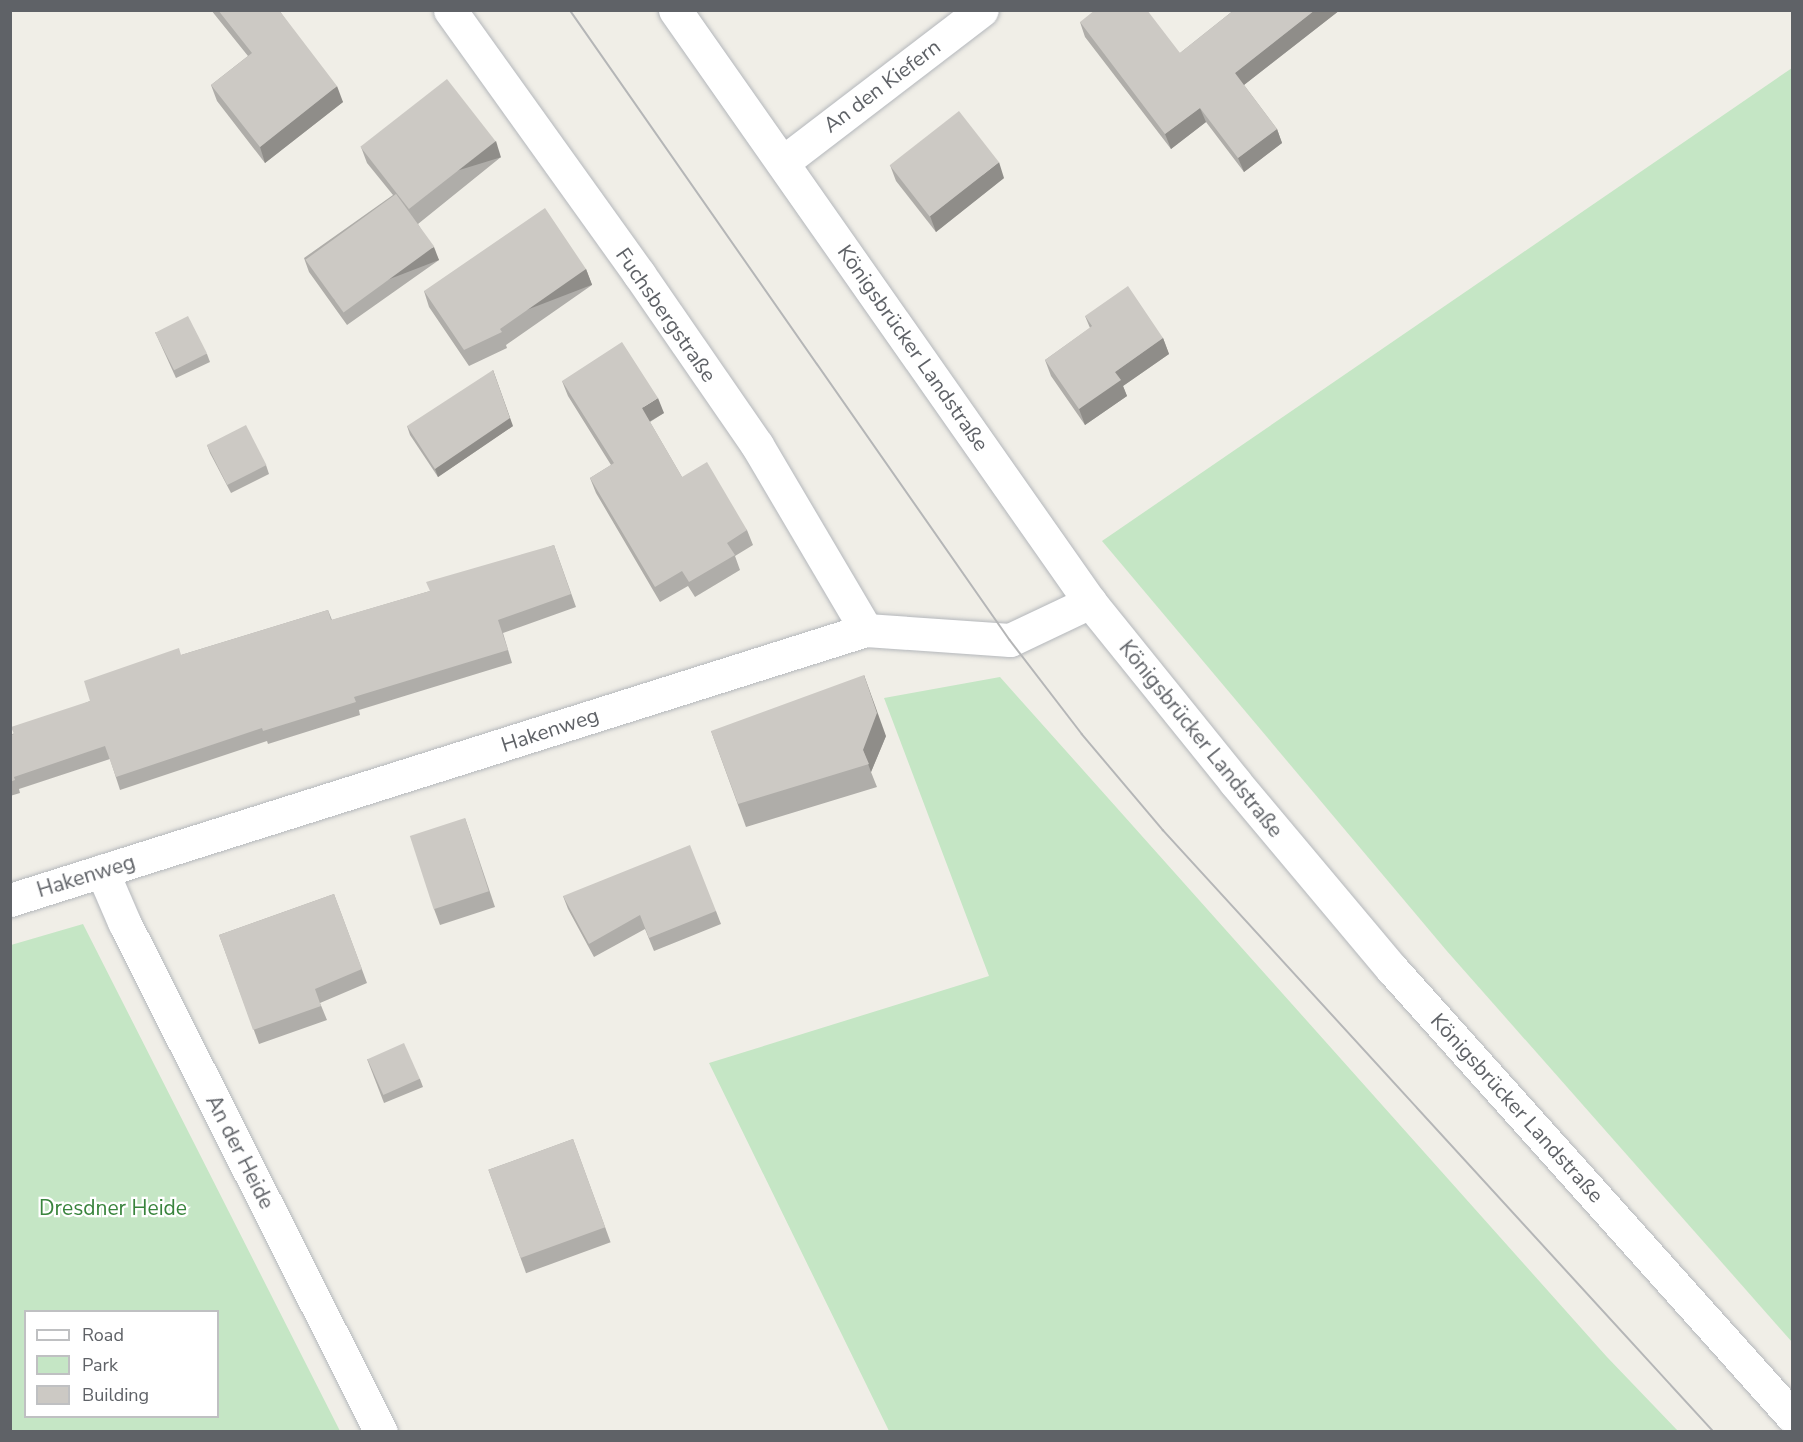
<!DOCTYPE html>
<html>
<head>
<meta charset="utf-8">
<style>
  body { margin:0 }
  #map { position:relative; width:1803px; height:1442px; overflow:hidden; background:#f0eee7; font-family:"Nunito Sans",sans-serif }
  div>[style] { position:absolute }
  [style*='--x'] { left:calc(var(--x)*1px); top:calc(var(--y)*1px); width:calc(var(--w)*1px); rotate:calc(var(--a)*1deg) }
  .green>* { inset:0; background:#c5e6c5 }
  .roads { filter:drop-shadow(0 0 2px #b4b7bb) drop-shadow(0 0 2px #b4b7bb) }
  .minor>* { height:33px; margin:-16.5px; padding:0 16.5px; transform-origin:16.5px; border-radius:16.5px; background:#fff }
  .secondary>* { height:33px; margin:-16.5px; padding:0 16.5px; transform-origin:16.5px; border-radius:16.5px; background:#fff }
  .tram>* { height:1.5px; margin:-0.75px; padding:0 0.75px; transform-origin:0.75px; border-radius:0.75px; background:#b5b6b7 }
  .wall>* { inset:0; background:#afada9; transform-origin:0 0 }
  .shaded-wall>* { inset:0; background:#8f8d89; transform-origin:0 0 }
  .building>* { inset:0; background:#ccc9c4; transform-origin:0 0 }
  span { translate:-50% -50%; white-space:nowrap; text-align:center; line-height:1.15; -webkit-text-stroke:4.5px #fff; paint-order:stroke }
  .street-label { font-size:21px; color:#5f6267 }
  .park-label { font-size:21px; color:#39843d }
  .frame { position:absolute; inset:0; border:12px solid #5f6267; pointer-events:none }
  .legend { position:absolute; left:24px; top:1310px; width:195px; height:108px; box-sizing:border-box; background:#fff; border:2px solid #bfc0c2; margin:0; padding:8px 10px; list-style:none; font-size:18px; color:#5f6267 }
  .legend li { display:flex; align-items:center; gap:12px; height:30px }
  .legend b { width:30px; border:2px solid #bfc0c2 }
</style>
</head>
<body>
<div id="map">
  <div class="green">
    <i style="clip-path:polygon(1792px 68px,1792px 1342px,1446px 950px,1102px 541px)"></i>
    <i style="clip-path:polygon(1000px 677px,1607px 1357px,1678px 1431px,889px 1431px,709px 1063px,989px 976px,884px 698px)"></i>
    <i style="clip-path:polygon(evenodd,83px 924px,340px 1431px,11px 1431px,11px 945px,83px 924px,26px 1312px,218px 1312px,218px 1416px,26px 1416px,26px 1312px)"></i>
  </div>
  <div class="roads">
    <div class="minor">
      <i style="--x:450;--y:10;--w:325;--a:54.4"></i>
      <i style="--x:639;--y:274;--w:208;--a:55.4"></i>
      <i style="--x:757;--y:445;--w:215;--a:59.5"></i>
      <i style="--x:783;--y:162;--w:250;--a:-37.4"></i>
      <i style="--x:102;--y:871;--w:56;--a:66.7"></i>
      <i style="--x:124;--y:922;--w:571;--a:63.26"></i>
      <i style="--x:10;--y:900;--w:898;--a:-17.51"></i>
      <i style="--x:866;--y:630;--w:144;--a:4"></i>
      <i style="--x:1010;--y:640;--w:89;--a:-25.4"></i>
    </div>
    <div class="secondary">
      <i style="--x:675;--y:10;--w:723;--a:54.97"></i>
      <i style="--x:1090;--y:602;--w:231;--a:51.1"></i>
      <i style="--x:1235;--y:782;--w:244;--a:50"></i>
      <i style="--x:1392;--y:969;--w:600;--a:48.18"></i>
    </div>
  </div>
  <div class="tram">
    <i style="--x:570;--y:10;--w:768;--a:55.07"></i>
    <i style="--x:1010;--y:640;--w:118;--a:52.5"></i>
    <i style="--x:1082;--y:734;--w:126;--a:49.8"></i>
    <i style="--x:1163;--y:830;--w:816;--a:47.53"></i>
  </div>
  <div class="wall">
    <i style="clip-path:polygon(211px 10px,279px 10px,343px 102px,265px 163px,217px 101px,211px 85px,248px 56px)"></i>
    <i style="clip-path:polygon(1234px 10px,1340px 10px,1244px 85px,1277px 129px,1282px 143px,1244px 172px,1206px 122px,1171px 149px,1085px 37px,1080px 22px,1180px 53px)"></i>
    <i style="clip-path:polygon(361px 147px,501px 157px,418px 224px,439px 260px,347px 325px,309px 272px,304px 258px,393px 195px,367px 163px)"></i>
    <i style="clip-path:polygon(890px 165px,1004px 178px,936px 232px,896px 181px)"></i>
    <i style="clip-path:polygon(586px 269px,592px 285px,506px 345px,507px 348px,469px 366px,429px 307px,424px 291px)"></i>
    <i style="clip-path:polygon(1085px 316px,1163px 338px,1169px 354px,1123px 386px,1127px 396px,1085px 425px,1051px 376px,1045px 360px,1090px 328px)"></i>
    <i style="clip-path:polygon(155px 332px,207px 354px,210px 362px,176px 378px)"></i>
    <i style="clip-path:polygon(562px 381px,664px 413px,650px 422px,682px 477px,747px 530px,753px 545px,735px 556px,740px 570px,695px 597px,688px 586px,660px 602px,596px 493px,590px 478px,611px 465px,568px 396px)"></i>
    <i style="clip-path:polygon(407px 426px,513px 426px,438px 477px,410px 435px)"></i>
    <i style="clip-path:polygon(207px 445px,266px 465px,269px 474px,231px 493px,210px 453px)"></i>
    <i style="clip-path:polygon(554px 545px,576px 607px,503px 633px,512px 663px,359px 710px,360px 715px,268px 744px,267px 741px,120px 790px,110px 759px,19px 789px,20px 793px,10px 796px,10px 735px,90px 701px,181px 655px,328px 610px,332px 620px,430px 591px)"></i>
    <i style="clip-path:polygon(711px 731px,886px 736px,871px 772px,877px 787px,746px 827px)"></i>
    <i style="clip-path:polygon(465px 818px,495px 907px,440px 925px,434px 909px)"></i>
    <i style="clip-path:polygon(334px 894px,367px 983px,320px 1003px,327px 1020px,259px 1044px,219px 935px)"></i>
    <i style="clip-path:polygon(563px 896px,716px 911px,721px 924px,654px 951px,645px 929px,594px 957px,568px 909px)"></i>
    <i style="clip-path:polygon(367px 1059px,420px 1079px,423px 1087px,384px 1103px)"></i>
    <i style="left:573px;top:1139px;width:110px;height:90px;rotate:70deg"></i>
  </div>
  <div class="shaded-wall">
    <i style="clip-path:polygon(1315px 10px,1340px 10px,1240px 88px,1235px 73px)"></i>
    <i style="clip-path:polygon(337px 86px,343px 102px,265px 163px,260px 147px)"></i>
    <i style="clip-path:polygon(1200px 108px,1206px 122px,1171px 149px,1165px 134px)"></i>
    <i style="clip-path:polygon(1277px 129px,1282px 143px,1244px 172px,1238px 158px)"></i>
    <i style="left:496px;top:141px;width:17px;height:109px;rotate:73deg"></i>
    <i style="clip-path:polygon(999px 162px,1004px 178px,936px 232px,930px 216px)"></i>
    <i style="left:434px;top:247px;width:14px;height:112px;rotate:69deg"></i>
    <i style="left:586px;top:269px;width:17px;height:105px;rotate:69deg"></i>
    <i style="clip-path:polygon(1163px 338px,1169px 354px,1123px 386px,1127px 396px,1085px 425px,1079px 409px,1115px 372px)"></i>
    <i style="clip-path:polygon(493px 370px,513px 426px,438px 477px,435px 469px)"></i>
    <i style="clip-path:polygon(658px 398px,664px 413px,647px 423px,642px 408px)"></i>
    <i style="clip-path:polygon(864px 675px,886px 736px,871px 772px,863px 750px)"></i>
  </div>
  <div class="building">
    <i style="clip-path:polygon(218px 10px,279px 10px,337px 86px,260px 147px,211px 85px,252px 53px)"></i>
    <i style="clip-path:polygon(1095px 10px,1147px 10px,1180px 53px,1234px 10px,1315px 10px,1235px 73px,1277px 129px,1238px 158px,1200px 108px,1165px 134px,1080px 22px)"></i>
    <i style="left:447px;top:79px;width:79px;height:110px;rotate:52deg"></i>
    <i style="left:959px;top:111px;width:65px;height:88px;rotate:52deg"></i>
    <i style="left:396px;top:194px;width:65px;height:112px;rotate:54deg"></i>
    <i style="clip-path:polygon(545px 208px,586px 269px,500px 329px,502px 332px,464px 350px,424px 291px)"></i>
    <i style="clip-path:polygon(1128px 286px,1163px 338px,1115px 372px,1121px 380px,1079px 409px,1045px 360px,1092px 326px,1085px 316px)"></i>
    <i style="left:188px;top:316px;width:42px;height:37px;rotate:63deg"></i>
    <i style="clip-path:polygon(622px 342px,658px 398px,642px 408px,682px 477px,707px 462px,747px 530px,727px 543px,735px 555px,689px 582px,682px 571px,655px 587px,590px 478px,614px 463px,562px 381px)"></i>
    <i style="clip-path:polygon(493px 370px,510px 418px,435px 469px,407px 426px)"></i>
    <i style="left:246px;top:425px;width:45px;height:44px;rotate:63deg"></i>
    <i style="clip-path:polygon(554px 545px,571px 594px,498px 620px,508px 650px,354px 697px,356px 702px,263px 731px,262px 728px,116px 777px,105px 746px,14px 777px,15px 780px,10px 782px,10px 735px,14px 734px,11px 727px,90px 701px,84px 681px,179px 648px,181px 655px,328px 610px,331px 620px,430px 591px,426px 582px)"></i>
    <i style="clip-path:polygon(864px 675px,877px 713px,863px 750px,869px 764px,738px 804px,711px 731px)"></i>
    <i style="left:465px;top:818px;width:77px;height:58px;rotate:72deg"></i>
    <i style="clip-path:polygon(690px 845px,716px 911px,649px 938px,640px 915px,589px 944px,563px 896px)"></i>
    <i style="clip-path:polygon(334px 894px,362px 969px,315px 989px,321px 1006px,253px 1030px,219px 935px)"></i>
    <i style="left:404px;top:1043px;width:39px;height:40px;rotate:66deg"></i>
    <i style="left:573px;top:1139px;width:94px;height:90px;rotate:70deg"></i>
  </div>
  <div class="street-label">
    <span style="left:882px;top:86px;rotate:-37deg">An den Kiefern</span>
    <span style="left:666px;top:315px;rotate:55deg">Fuchsbergstraße</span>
    <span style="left:913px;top:348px;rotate:55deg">Königsbrücker Landstraße</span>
    <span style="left:550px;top:730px;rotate:-18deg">Hakenweg</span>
    <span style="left:1201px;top:739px;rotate:51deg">Königsbrücker Landstraße</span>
    <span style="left:86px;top:876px;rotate:-17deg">Hakenweg</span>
    <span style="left:1517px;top:1108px;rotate:48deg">Königsbrücker Landstraße</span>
    <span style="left:240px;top:1152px;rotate:63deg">An der Heide</span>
  </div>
  <div class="park-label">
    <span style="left:113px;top:1208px">Dresdner Heide</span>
  </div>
  <div class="frame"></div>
  <ul class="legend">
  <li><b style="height:8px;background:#fff"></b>Road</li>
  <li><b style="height:16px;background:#c5e6c5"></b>Park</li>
  <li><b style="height:16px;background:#ccc9c4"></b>Building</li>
  </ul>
</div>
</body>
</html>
